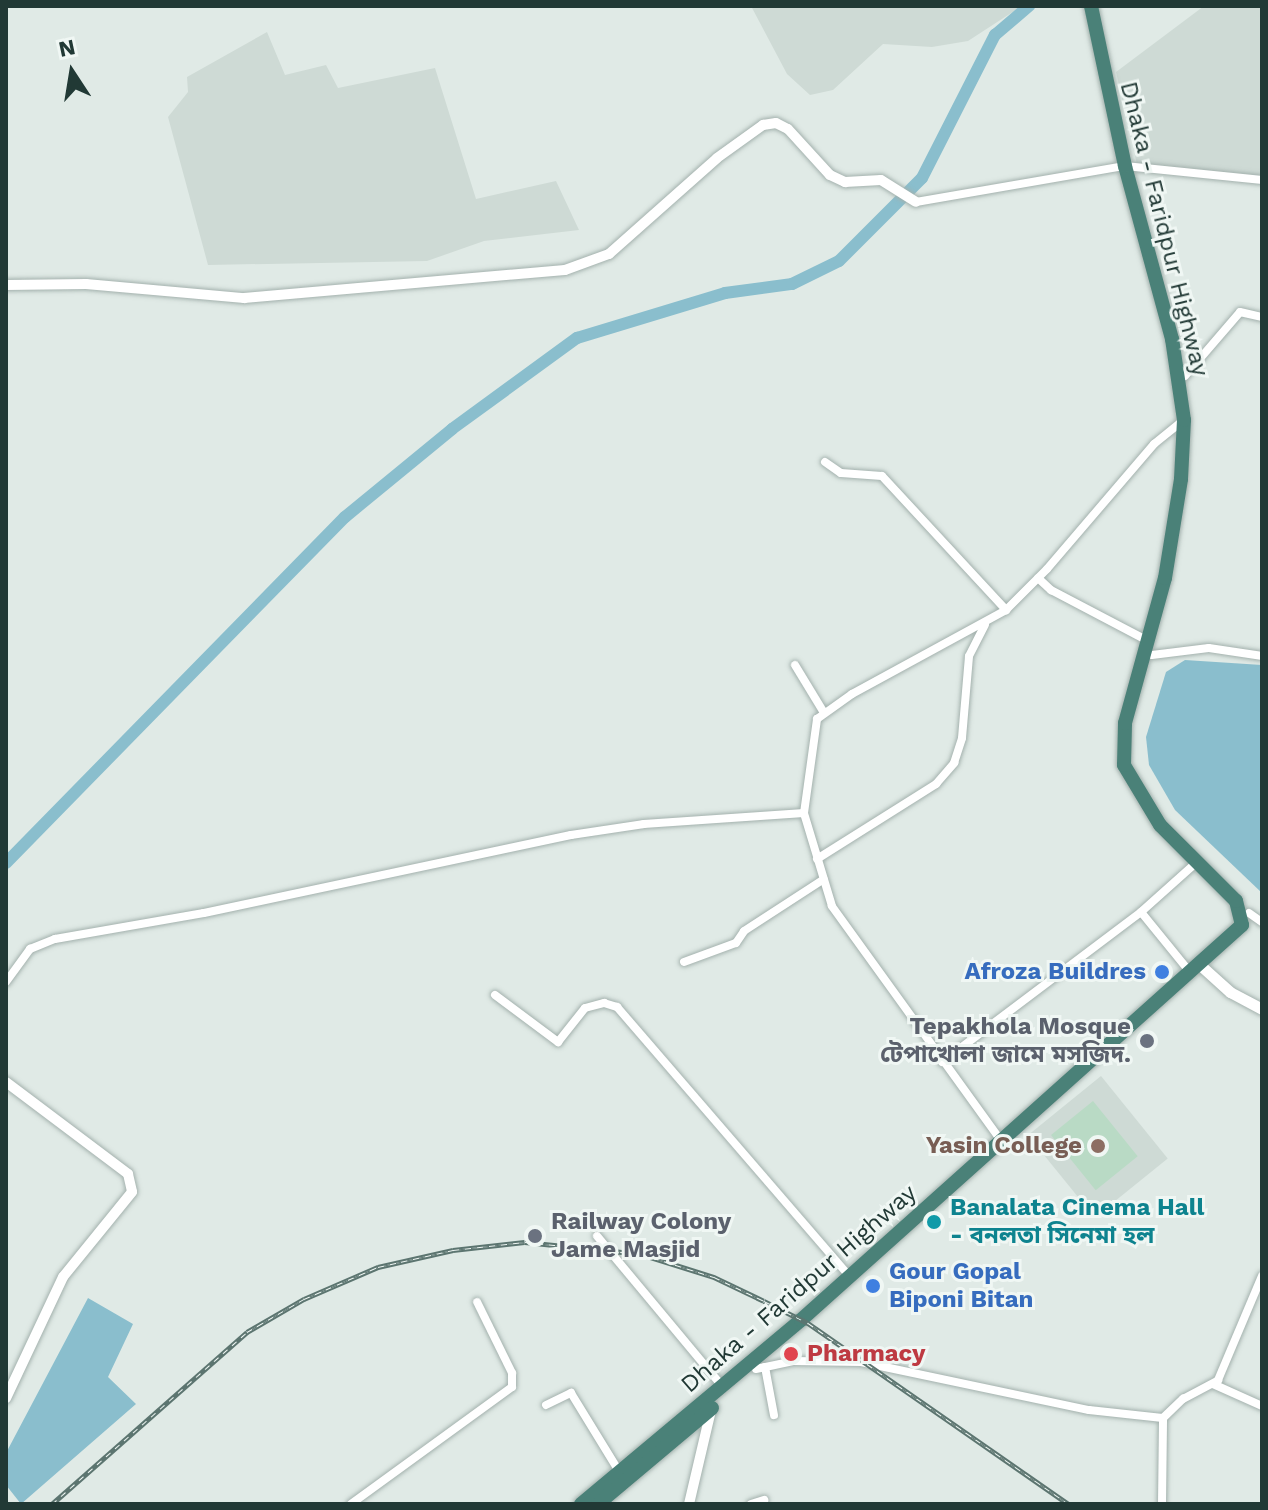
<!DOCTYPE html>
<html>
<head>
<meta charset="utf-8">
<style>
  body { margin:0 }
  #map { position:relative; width:1268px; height:1510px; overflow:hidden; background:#e0eae6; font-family:"Work Sans","Noto Sans Bengali",sans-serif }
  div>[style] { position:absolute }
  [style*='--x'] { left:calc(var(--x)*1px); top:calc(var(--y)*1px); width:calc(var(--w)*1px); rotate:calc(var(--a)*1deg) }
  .built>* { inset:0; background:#cedad5; transform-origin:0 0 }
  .green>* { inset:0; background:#b9dac5; transform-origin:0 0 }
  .water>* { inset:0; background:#8abecd }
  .river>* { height:12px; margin:-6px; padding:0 6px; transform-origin:6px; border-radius:6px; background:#8abecd }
  .roads { filter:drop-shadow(0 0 2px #a3b1ad) drop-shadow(0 0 2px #a3b1ad) }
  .minor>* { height:8px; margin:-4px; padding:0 4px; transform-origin:4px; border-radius:4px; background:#fff }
  .tertiary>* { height:10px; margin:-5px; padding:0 5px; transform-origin:5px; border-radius:5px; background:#fff }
  .secondary>* { height:11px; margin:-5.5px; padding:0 5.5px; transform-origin:5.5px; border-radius:5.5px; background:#fff }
  .trunk>* { height:14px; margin:-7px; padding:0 7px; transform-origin:7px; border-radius:7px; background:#4a8178 }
  .rail>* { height:5px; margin-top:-2.5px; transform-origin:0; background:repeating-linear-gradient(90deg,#f0f7f4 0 6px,#5c7570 0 12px); box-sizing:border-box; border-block:2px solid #5c7570 }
  .dots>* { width:22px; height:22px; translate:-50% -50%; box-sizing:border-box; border:4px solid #f0f7f4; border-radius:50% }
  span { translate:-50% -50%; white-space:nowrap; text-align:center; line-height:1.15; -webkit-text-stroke:6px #f0f7f4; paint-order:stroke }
  .street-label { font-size:24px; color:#213935 }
  .shop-label { font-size:24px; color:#366cbe; font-weight:700 }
  .right { translate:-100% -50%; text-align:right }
  .left { translate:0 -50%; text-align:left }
  .worship-label { font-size:24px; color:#5b616d; font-weight:700 }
  .education-label { font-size:24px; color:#785e54; font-weight:700 }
  .culture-label { font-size:24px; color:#0d838f; font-weight:700 }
  .health-label { font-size:24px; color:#be3a42; font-weight:700 }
  .frame { position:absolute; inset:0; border:8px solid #213935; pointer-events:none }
  .north { position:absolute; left:32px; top:32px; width:80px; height:80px; -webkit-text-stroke:6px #f0f7f4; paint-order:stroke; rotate:348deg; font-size:22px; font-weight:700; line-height:32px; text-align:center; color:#213935 }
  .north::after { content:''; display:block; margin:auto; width:28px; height:36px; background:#213935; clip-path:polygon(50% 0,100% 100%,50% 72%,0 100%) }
</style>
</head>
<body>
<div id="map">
  <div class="built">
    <i style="clip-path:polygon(751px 6px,1022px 6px,968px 41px,932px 47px,883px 44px,833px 90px,810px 95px,787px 74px)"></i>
    <i style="clip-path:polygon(1204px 6px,1262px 6px,1262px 178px,1137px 165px,1116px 72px)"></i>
    <i style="clip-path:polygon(267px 32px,285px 75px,326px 65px,338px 88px,435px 68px,476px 199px,556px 181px,579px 230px,484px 241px,427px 261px,208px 265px,168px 117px,188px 92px,187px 77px)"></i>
    <i style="left:1101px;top:1076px;width:106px;height:94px;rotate:51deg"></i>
  </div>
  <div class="green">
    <i style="left:1093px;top:1101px;width:71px;height:54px;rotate:51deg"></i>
  </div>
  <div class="water">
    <i style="clip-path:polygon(1185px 660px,1262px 665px,1262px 893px,1175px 810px,1149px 765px,1146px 737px,1166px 672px)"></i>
    <i style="clip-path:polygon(88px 1298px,133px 1324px,108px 1377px,136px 1404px,21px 1504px,6px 1485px,6px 1453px)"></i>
  </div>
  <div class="river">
    <i style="--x:6;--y:863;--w:484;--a:-45.6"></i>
    <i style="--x:345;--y:517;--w:139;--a:-39.4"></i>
    <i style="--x:452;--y:429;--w:155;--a:-36.1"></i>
    <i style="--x:577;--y:338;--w:155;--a:-16.9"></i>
    <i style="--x:725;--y:293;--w:68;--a:-7.7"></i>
    <i style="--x:792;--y:284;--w:52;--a:-26.1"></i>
    <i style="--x:839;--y:261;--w:117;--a:-45"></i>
    <i style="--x:922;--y:178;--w:161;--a:-63"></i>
    <i style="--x:995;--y:35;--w:45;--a:-40.5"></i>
  </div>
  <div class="roads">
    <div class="minor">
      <i style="--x:916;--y:202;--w:212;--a:-9.8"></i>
      <i style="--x:1125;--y:166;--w:138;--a:5.8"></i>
      <i style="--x:1185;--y:376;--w:84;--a:-49.3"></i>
      <i style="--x:1240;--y:312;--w:23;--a:13"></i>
      <i style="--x:825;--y:462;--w:19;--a:35"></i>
      <i style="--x:841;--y:473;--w:41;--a:4.2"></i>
      <i style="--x:882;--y:476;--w:183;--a:47.2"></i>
      <i style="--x:1038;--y:578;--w:18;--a:43"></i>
      <i style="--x:1051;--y:590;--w:110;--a:27.7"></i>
      <i style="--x:1152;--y:655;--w:57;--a:-7"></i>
      <i style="--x:1209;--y:648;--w:54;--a:8.6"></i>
      <i style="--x:795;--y:665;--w:54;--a:58.7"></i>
      <i style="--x:817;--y:859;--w:141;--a:-32.2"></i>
      <i style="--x:936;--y:784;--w:28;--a:-49"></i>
      <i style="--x:954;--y:763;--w:26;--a:-72"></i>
      <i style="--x:962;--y:738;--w:82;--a:-85.1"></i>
      <i style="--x:969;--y:656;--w:35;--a:-63"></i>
      <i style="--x:1141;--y:912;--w:77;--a:50.8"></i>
      <i style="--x:1249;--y:913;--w:16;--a:35"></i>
      <i style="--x:684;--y:962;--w:55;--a:-20.1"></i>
      <i style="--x:736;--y:943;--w:14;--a:-56"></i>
      <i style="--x:744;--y:931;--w:95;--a:-33"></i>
      <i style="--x:6;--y:982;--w:41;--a:-54"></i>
      <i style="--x:30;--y:949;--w:27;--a:-22"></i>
      <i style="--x:55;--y:939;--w:151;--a:-9.9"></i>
      <i style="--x:204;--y:913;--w:375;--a:-12"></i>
      <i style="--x:571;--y:835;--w:74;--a:-8.6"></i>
      <i style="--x:644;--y:824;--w:160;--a:-3.9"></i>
      <i style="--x:495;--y:995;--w:79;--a:36.7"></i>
      <i style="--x:558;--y:1042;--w:43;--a:-51.5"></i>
      <i style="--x:585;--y:1008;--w:20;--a:-15"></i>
      <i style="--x:604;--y:1003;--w:14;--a:17"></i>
      <i style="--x:617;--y:1007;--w:355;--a:49.2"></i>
      <i style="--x:942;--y:1062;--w:249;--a:-37"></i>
      <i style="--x:1141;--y:912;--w:75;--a:-41.8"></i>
      <i style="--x:1002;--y:1142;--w:291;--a:-125.8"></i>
      <i style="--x:832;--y:906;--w:97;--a:-106.8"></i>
      <i style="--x:804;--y:813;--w:95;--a:-82.1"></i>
      <i style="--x:817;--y:719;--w:43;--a:-35.5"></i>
      <i style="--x:852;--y:694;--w:175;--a:-28.6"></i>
      <i style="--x:1006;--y:610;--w:58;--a:-45"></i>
      <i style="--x:1047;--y:569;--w:165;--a:-49.4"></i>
      <i style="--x:1154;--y:444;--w:38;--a:-39"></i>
      <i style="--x:597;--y:1236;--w:197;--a:50.2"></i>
      <i style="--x:765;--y:1367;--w:49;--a:79.4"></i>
      <i style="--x:756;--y:1369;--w:38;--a:-12"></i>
      <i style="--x:793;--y:1361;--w:68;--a:0.8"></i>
      <i style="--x:861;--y:1362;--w:233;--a:11.9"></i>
      <i style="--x:1089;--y:1410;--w:74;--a:6.2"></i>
      <i style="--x:1213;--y:1384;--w:54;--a:24.2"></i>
      <i style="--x:546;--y:1405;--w:28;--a:-26"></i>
      <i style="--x:571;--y:1393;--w:94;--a:58.5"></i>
      <i style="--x:351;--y:1504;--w:199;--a:-36"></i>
      <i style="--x:512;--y:1387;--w:14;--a:-90"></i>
      <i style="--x:512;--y:1373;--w:79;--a:-116.2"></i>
      <i style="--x:751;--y:1504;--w:14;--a:-17"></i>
      <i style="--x:1162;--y:1504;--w:86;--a:-89.3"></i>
      <i style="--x:1163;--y:1418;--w:28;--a:-44"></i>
      <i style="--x:1183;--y:1399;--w:40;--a:-28"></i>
      <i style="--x:1218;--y:1380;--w:113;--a:-67.1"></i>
    </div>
    <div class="tertiary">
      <i style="--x:6;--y:285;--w:80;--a:-0.7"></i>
      <i style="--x:86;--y:284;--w:159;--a:5.1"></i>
      <i style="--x:244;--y:298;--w:322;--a:-5"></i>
      <i style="--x:565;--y:270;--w:47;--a:-20"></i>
      <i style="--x:609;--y:254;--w:144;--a:-41.6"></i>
      <i style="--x:717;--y:158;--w:57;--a:-35.7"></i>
      <i style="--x:763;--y:125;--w:13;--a:-9"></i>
      <i style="--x:776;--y:123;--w:13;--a:27"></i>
      <i style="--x:788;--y:129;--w:62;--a:47.6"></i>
      <i style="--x:830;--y:175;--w:17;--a:25"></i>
      <i style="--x:845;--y:182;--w:36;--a:-3"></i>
      <i style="--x:881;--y:180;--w:41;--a:32.2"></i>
      <i style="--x:6;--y:1082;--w:153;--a:37"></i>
      <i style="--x:128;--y:1174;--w:18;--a:77"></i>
      <i style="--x:132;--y:1192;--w:109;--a:129.1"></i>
      <i style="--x:63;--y:1277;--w:134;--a:115.2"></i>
      <i style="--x:689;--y:1504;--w:97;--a:-76.8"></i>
    </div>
    <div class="secondary">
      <i style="--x:1199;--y:964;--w:42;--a:42.1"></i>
      <i style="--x:1230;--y:992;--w:36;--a:28"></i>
    </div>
    <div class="trunk">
      <i style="--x:581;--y:1504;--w:287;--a:-39.9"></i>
      <i style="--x:801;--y:1320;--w:592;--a:-41.85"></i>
      <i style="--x:1242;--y:925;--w:25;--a:-104"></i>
      <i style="--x:1236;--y:901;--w:107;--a:-135"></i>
      <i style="--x:1160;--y:825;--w:70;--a:-121"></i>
      <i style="--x:1124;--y:765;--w:42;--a:-88.6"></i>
      <i style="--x:1125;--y:723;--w:150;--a:-74.6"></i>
      <i style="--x:1165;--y:578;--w:100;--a:-80.8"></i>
      <i style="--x:1181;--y:479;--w:59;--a:-87.1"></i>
      <i style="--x:1184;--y:420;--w:82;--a:-98.4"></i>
      <i style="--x:1172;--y:339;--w:179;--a:-105.2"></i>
      <i style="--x:1125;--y:166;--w:164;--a:-102"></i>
      <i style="--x:598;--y:1504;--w:149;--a:-40.1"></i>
    </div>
  </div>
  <div class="rail">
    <i style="--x:52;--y:1504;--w:260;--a:-41.4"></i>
    <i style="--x:247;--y:1332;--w:66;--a:-30.1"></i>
    <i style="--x:304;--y:1299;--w:81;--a:-23.4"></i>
    <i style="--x:378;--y:1267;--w:77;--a:-12.8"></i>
    <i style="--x:453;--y:1250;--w:72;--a:-6.3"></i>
    <i style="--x:525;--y:1242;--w:117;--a:5.9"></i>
    <i style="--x:641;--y:1254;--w:77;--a:17.5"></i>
    <i style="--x:714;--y:1277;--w:55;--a:25.6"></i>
    <i style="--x:764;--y:1301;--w:49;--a:26.6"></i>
    <i style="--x:808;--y:1323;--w:317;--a:34.8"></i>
  </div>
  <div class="dots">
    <i style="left:1162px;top:972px;background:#3f7fe0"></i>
    <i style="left:1147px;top:1041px;background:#6b7280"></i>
    <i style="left:1098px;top:1146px;background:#8d6e63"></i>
    <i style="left:934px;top:1222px;background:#0f9aa8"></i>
    <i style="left:535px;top:1236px;background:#6b7280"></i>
    <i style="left:873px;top:1286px;background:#3f7fe0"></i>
    <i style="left:791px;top:1354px;background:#e0444e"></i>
  </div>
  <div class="street-label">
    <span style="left:1164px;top:229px;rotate:76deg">Dhaka - Faridpur Highway</span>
    <span style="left:799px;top:1289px;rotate:-41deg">Dhaka - Faridpur Highway</span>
  </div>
  <div class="shop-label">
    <span class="right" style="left:1146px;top:972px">Afroza Buildres</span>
    <span class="left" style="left:889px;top:1286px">Gour Gopal<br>Biponi Bitan</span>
  </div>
  <div class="worship-label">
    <span class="right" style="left:1131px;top:1041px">Tepakhola Mosque<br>টেপাখোলা জামে মসজিদ.</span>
    <span class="left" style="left:551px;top:1236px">Railway Colony<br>Jame Masjid</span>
  </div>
  <div class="education-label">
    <span class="right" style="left:1082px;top:1146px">Yasin College</span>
  </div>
  <div class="culture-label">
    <span class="left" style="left:950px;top:1222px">Banalata Cinema Hall<br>- বনলতা সিনেমা হল</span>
  </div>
  <div class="health-label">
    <span class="left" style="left:807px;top:1354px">Pharmacy</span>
  </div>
  <div class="frame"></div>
  <div class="north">N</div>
</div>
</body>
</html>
